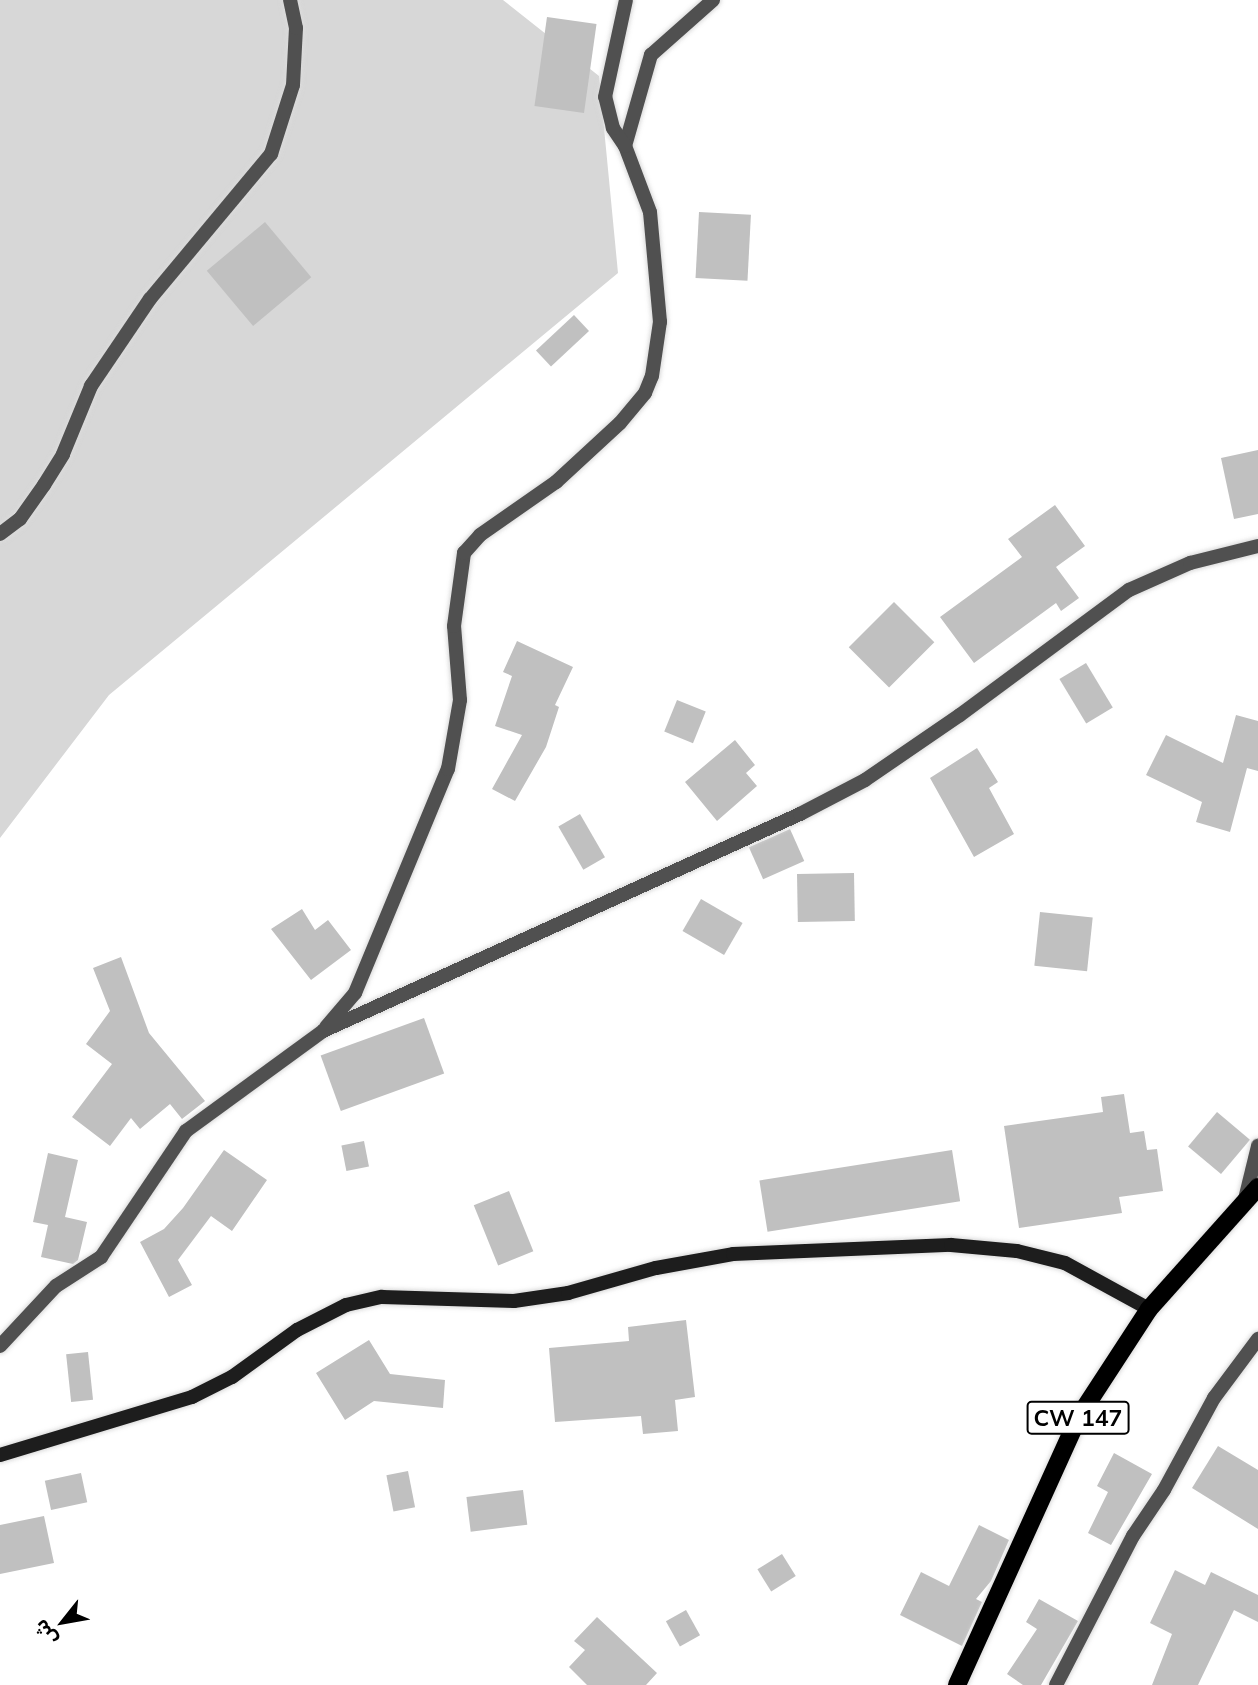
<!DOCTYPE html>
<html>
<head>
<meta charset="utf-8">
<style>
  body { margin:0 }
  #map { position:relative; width:1258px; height:1685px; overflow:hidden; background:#fff; font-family:Mulish,"Noto Sans Arabic",sans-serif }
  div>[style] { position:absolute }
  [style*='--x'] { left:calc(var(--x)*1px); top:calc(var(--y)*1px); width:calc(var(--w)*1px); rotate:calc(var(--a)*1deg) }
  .green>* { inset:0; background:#d7d7d7 }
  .building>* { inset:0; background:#c0c0c0; transform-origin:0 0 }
  .roads { filter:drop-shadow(0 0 2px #dbdbdb) drop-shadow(0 0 2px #dbdbdb) }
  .minor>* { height:14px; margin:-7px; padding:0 7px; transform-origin:7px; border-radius:7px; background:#505050 }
  .secondary>* { height:14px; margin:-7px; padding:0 7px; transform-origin:7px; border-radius:7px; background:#1d1d1d }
  .primary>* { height:18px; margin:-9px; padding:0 9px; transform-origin:9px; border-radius:9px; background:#000 }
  span { translate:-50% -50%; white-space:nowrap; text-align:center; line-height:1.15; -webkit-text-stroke:7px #fff; paint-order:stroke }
  .shield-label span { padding:2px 5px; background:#fff; border:2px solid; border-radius:5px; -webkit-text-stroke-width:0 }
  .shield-label { font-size:23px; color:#000; font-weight:700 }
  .north { position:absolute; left:28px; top:1587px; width:70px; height:70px; -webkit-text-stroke:5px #fff; paint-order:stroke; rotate:239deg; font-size:19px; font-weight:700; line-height:28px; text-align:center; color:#000 }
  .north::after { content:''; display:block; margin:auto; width:24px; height:32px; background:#000; clip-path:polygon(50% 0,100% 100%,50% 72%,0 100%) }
</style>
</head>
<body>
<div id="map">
  <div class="green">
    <i style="clip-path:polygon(0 0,503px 0,599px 76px,618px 273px,109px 695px,0 838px)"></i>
  </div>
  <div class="building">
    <i style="left:547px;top:17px;width:50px;height:90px;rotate:8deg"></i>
    <i style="left:699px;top:212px;width:52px;height:66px;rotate:3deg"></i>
    <i style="left:265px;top:222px;width:72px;height:76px;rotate:50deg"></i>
    <i style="left:574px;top:315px;width:22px;height:52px;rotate:47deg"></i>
    <i style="clip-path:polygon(1258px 450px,1258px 514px,1234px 519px,1221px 458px)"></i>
    <i style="clip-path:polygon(1055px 505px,1085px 546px,1056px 567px,1079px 598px,1061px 611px,1056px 603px,974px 663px,940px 617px,1022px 557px,1008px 539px)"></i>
    <i style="left:894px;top:602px;width:57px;height:64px;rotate:45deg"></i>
    <i style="clip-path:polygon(517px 641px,573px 667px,555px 705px,559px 707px,546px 747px,515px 801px,492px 789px,522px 735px,495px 726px,512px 676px,503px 672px)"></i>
    <i style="left:1086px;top:663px;width:52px;height:31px;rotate:59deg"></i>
    <i style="left:677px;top:700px;width:31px;height:34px;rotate:22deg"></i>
    <i style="clip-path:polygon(1236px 715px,1258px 721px,1258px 771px,1247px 768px,1230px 832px,1196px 822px,1202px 802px,1146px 775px,1166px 735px,1223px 763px)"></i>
    <i style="clip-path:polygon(735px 740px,755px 765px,746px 773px,757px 786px,717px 821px,685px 782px)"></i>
    <i style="clip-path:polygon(977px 748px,998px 782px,989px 788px,1014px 834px,974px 857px,930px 778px)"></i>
    <i style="left:580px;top:814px;width:50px;height:25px;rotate:60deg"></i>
    <i style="left:790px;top:829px;width:35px;height:45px;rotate:66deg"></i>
    <i style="left:854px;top:873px;width:48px;height:57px;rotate:89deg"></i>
    <i style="left:701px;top:899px;width:48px;height:37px;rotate:30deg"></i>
    <i style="clip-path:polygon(302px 909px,315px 930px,328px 920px,351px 950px,311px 980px,271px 929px)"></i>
    <i style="left:1040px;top:912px;width:53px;height:54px;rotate:6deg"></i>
    <i style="clip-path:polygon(121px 957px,149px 1033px,205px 1101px,182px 1119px,170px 1104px,140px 1129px,131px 1118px,110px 1146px,72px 1117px,112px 1064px,86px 1044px,110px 1011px,93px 968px)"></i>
    <i style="left:424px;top:1018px;width:59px;height:110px;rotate:70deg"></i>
    <i style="clip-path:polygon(1124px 1094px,1130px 1133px,1144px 1131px,1147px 1150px,1157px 1149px,1163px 1191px,1119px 1197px,1122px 1213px,1019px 1228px,1004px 1126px,1103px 1112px,1101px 1097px)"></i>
    <i style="left:1217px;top:1112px;width:43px;height:45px;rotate:40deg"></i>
    <i style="left:364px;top:1141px;width:26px;height:23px;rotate:79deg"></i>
    <i style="clip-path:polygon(224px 1150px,267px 1180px,232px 1231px,211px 1216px,178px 1260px,192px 1285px,169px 1297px,140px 1242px,164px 1229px,183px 1208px)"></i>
    <i style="left:952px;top:1150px;width:52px;height:195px;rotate:81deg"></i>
    <i style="clip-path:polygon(48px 1153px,78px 1160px,65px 1217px,87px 1222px,78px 1260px,73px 1264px,41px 1257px,48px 1225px,33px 1222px)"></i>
    <i style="left:509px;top:1191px;width:65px;height:38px;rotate:68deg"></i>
    <i style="clip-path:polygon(686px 1320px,695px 1397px,675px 1400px,678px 1431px,643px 1434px,641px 1416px,555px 1422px,549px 1348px,629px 1341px,628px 1327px)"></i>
    <i style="clip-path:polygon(369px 1340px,390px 1374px,445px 1380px,443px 1408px,374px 1401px,345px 1420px,316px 1373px)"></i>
    <i style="left:88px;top:1352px;width:48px;height:22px;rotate:84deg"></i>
    <i style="clip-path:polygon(1218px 1446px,1258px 1470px,1258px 1529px,1192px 1488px)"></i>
    <i style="clip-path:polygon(1114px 1453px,1152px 1474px,1111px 1545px,1088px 1533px,1108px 1492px,1097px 1486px)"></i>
    <i style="left:408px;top:1471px;width:37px;height:22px;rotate:79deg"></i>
    <i style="left:81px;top:1473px;width:30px;height:37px;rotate:78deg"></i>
    <i style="left:523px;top:1490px;width:35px;height:57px;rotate:83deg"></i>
    <i style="clip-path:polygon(44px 1516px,54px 1563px,0 1574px,0 1525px)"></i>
    <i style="clip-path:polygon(979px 1525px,1009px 1540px,991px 1581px,976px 1599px,982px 1602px,962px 1646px,900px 1615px,921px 1572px,949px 1586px)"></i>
    <i style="left:782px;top:1554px;width:26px;height:29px;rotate:58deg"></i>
    <i style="clip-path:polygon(1175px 1570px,1205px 1585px,1211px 1572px,1258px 1595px,1258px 1622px,1234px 1610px,1198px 1685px,1152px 1685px,1172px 1634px,1150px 1623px)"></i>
    <i style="clip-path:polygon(1039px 1599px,1078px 1621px,1041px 1685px,1023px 1685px,1007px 1674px,1037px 1629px,1026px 1622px)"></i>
    <i style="left:686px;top:1610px;width:29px;height:23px;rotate:61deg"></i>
    <i style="clip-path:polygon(597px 1617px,657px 1673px,646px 1685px,587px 1685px,569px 1667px,585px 1650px,574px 1641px)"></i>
  </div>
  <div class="roads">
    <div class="minor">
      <i style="--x:625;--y:146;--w:95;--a:-74.1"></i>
      <i style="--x:651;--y:55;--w:83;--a:-41.6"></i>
      <i style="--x:0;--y:534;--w:25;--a:-37"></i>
      <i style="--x:20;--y:519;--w:42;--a:-54.8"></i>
      <i style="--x:44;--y:485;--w:36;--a:-58"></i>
      <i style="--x:63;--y:454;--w:74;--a:-67.6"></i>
      <i style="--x:91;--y:386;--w:105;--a:-55.9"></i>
      <i style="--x:150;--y:299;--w:189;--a:-50.2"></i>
      <i style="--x:271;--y:154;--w:72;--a:-72.3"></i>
      <i style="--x:293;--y:85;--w:57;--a:-87"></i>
      <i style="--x:296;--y:28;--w:29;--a:-102"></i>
      <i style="--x:326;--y:1027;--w:45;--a:-49.5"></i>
      <i style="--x:355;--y:993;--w:243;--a:-67.5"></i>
      <i style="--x:448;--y:769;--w:70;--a:-80.1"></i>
      <i style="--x:460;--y:700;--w:74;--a:-94.6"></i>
      <i style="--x:454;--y:626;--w:74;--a:-82.2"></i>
      <i style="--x:464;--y:553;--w:24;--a:-48"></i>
      <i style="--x:480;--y:535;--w:93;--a:-34.9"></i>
      <i style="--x:556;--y:482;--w:87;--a:-42.7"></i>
      <i style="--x:620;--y:423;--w:39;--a:-50"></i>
      <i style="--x:645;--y:393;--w:18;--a:-68"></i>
      <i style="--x:652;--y:376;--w:55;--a:-81.6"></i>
      <i style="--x:660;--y:322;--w:110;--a:-95.2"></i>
      <i style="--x:650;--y:212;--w:71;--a:-110.7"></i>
      <i style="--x:625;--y:146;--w:22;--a:-124"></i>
      <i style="--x:613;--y:128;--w:32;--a:-104"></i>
      <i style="--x:605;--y:97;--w:99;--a:-77.8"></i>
      <i style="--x:1245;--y:1199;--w:55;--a:-76.2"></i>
      <i style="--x:0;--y:1346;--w:82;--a:-47"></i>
      <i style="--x:56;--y:1286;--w:54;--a:-32.8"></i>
      <i style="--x:101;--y:1257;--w:152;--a:-56"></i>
      <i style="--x:186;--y:1131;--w:170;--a:-36.1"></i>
      <i style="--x:323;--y:1031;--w:524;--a:-24.46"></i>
      <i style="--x:800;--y:814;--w:73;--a:-27.6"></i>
      <i style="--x:865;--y:780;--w:115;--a:-34.4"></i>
      <i style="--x:960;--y:715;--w:210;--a:-36.5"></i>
      <i style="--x:1129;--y:590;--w:67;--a:-23.9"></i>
      <i style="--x:1190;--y:563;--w:70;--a:-14"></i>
      <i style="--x:1056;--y:1685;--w:168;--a:-62.7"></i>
      <i style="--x:1133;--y:1536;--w:55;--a:-56"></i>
      <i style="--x:1164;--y:1490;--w:105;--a:-61.5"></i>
      <i style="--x:1214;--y:1398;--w:74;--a:-53.3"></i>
    </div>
    <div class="secondary">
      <i style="--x:0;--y:1455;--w:201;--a:-16.8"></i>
      <i style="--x:192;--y:1397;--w:45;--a:-26.6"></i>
      <i style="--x:232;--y:1377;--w:80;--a:-35.9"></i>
      <i style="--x:297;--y:1330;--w:55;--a:-27"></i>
      <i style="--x:346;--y:1305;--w:37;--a:-13"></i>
      <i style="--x:382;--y:1297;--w:132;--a:1.7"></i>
      <i style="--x:514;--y:1301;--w:55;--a:-8.4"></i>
      <i style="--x:568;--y:1293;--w:91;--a:-15.9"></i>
      <i style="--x:656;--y:1268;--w:78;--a:-10.3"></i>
      <i style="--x:733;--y:1254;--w:218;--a:-2.4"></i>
      <i style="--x:951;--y:1245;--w:66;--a:5.2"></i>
      <i style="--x:1017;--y:1251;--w:49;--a:14"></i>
      <i style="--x:1065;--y:1263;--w:96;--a:28.7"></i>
    </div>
    <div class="primary">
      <i style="--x:957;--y:1685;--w:293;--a:-65.6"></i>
      <i style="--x:1078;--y:1418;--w:130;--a:-56.9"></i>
      <i style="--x:1149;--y:1309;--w:164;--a:-48.2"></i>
    </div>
  </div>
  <div class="shield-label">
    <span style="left:1078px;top:1418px">CW 147</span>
  </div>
  <div class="north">ش</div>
</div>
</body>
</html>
